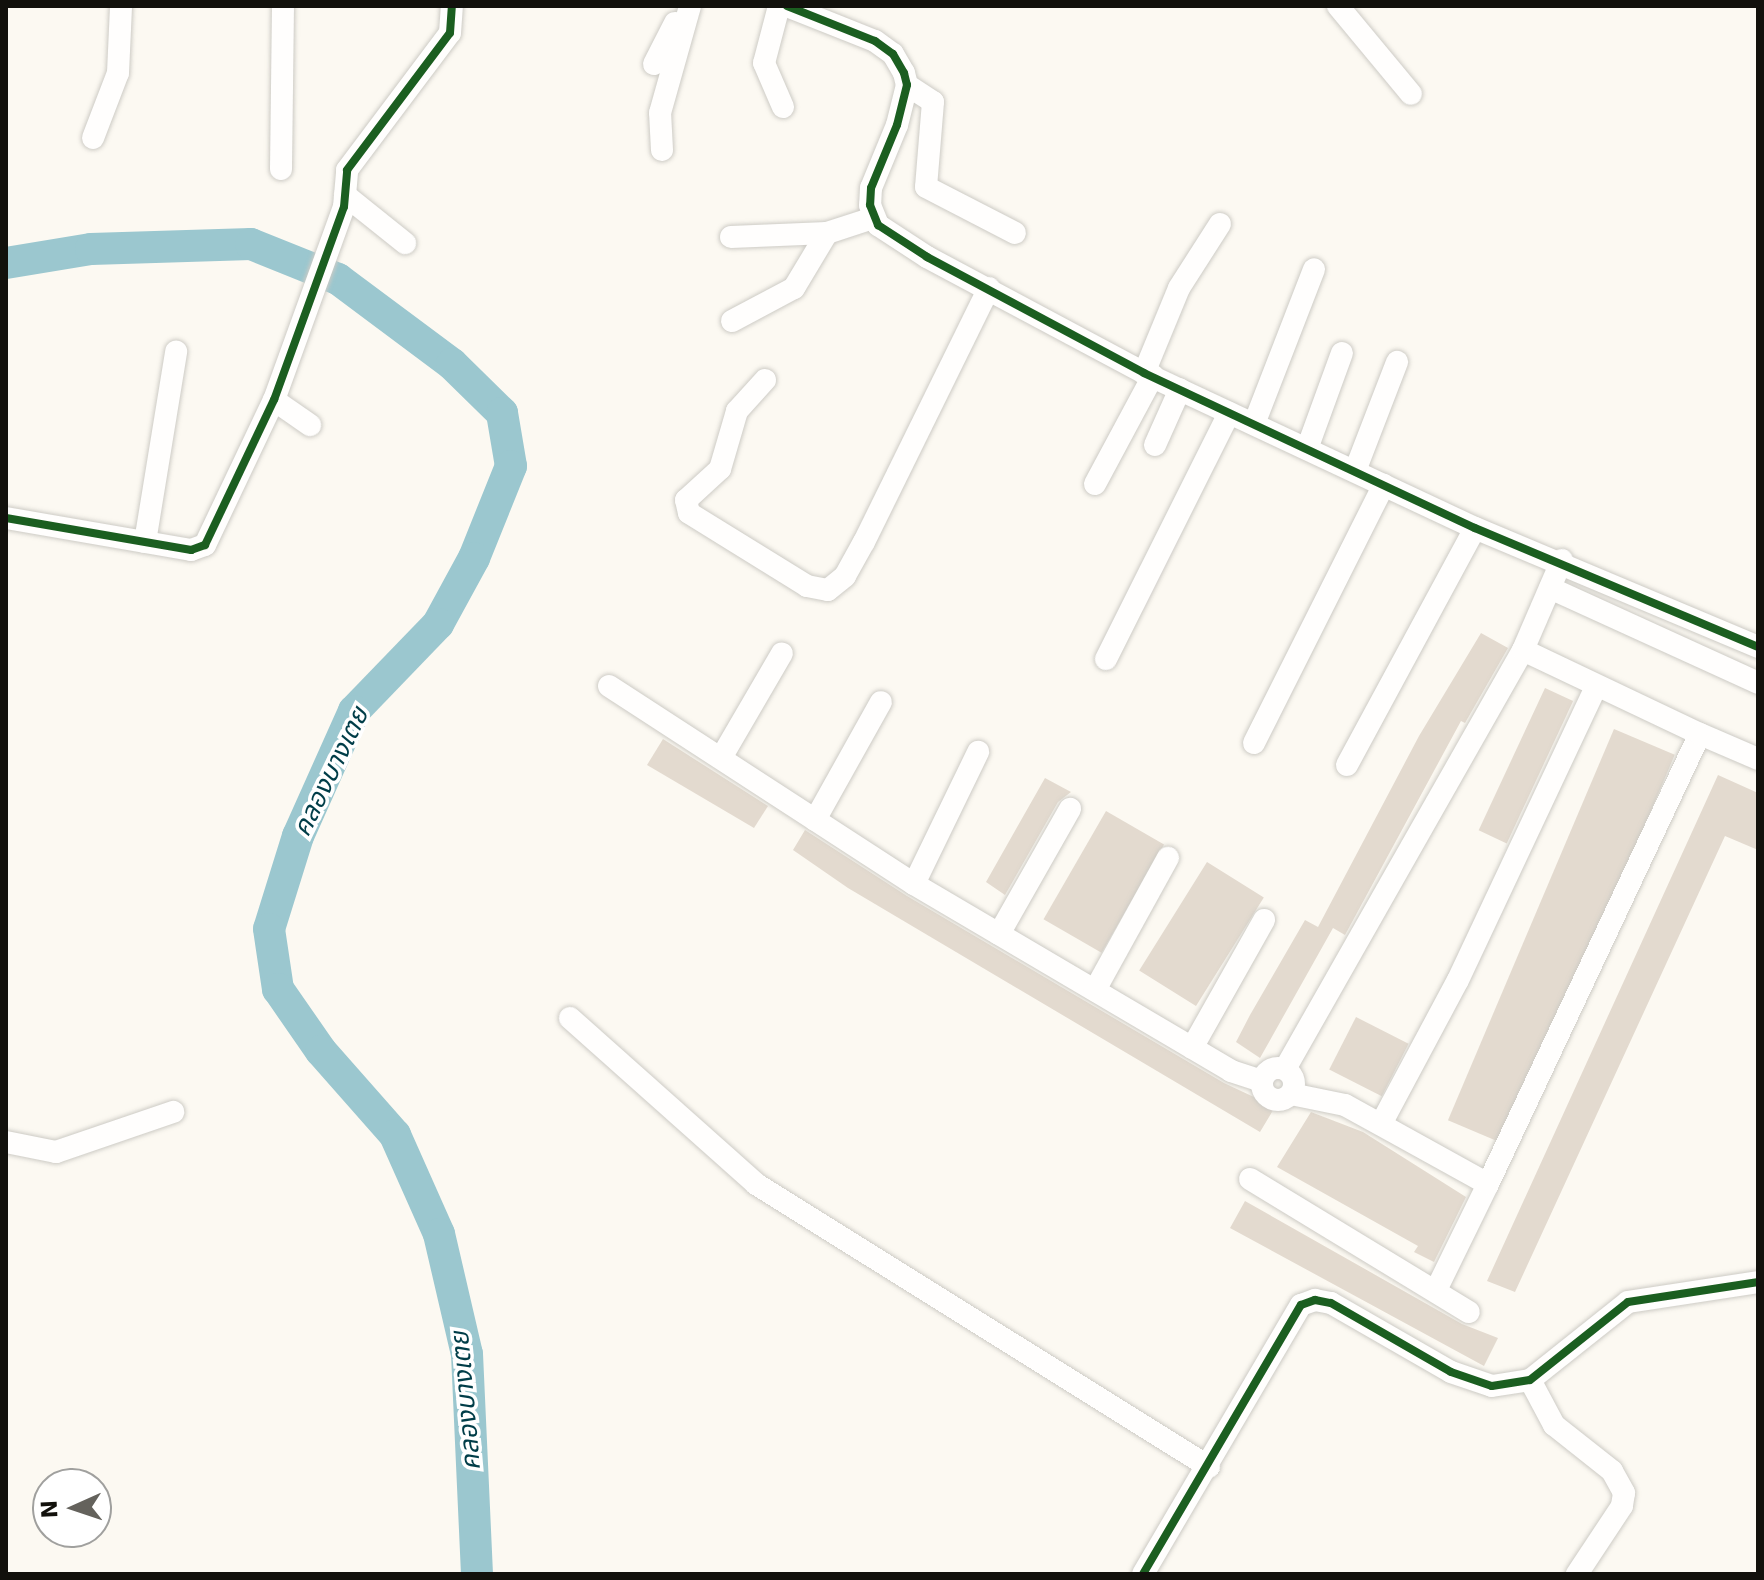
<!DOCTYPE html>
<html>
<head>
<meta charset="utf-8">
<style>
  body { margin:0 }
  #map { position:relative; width:1764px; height:1580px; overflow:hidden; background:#fcf9f2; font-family:"DejaVu Sans","Noto Sans Thai",sans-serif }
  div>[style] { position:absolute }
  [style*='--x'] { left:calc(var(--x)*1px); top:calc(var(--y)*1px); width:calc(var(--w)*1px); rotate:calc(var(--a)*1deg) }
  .river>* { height:32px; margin:-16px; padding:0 16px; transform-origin:16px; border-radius:16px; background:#9bc7cf }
  .building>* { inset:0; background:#e3dacf; transform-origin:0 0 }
  .roads { filter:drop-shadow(0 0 2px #cdcbc5) drop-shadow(0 0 2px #cdcbc5) }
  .minor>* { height:22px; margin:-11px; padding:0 11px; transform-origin:11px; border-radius:11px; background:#fffefd }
  .minor>.ring { margin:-11px; padding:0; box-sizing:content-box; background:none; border:22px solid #fffefd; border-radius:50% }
  .cycleway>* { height:8px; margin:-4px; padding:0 4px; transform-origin:4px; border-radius:4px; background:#1b5e20 }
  span { translate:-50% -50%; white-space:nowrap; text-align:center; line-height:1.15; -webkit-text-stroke:7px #fff; paint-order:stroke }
  .water-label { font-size:26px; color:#003d48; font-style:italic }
  .frame { position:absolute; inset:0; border:8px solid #12110c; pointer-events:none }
  .north { position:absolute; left:32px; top:1468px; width:80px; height:80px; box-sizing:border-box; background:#fff; border:2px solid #a0a09e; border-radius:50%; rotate:267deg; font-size:22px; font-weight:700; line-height:32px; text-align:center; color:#12110c }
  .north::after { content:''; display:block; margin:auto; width:28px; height:36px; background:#64625c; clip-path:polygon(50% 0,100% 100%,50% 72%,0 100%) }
</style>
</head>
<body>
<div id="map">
  <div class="river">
    <i style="--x:6;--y:263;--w:86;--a:-9.4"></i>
    <i style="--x:91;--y:249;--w:160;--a:-1.8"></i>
    <i style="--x:251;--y:244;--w:94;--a:21.9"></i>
    <i style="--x:338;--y:279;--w:142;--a:36.7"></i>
    <i style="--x:452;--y:364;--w:70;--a:44.4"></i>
    <i style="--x:502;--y:413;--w:54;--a:80.4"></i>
    <i style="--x:511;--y:466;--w:99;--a:111.9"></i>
    <i style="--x:474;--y:558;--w:75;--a:118.6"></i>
    <i style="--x:438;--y:624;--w:121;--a:134"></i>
    <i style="--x:354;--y:711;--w:137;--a:114.1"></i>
    <i style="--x:298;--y:836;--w:97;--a:107.3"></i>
    <i style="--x:269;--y:929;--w:61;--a:81.5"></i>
    <i style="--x:278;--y:989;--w:75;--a:55.3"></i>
    <i style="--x:321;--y:1051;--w:112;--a:48.6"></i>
    <i style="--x:395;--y:1135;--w:108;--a:66"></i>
    <i style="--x:439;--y:1234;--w:123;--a:76.9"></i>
    <i style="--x:467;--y:1354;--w:220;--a:87.4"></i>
  </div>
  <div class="building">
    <i style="clip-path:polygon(1481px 633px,1508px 648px,1465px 723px,1461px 721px,1345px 935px,1333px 928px,1260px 1058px,1236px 1042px,1250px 1015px,1305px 920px,1318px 927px,1419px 736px)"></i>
    <i style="left:1545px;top:688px;width:31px;height:157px;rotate:25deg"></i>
    <i style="left:1614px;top:729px;width:66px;height:425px;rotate:23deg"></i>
    <i style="clip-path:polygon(663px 739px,768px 806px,754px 828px,647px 765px)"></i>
    <i style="clip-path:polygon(1718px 775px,1758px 793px,1758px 850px,1725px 836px,1515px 1292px,1487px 1281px)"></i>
    <i style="clip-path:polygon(1045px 778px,1071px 792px,1058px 802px,1005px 895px,986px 882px)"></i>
    <i style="left:1106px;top:811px;width:67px;height:125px;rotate:30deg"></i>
    <i style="clip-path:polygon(805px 830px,907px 896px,1224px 1083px,1275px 1107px,1260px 1132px,848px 888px,793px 850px)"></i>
    <i style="left:1207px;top:862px;width:67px;height:128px;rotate:32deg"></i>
    <i style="left:1356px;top:1017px;width:59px;height:59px;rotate:27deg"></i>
    <i style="clip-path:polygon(1311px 1112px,1363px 1132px,1466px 1197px,1434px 1262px,1414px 1252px,1418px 1246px,1277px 1167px)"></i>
    <i style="clip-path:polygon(1245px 1201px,1462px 1324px,1498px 1338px,1484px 1366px,1230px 1228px)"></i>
  </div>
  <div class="roads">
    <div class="minor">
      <i style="--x:779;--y:6;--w:59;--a:104.7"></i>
      <i style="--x:764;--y:63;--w:48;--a:66.6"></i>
      <i style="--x:787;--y:6;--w:95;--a:21.7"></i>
      <i style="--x:875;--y:41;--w:22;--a:36"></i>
      <i style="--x:893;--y:54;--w:22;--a:60"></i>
      <i style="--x:904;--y:73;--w:12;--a:76"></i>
      <i style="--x:907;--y:85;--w:41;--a:104"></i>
      <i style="--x:897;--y:125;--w:68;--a:112.4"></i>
      <i style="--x:871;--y:188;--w:17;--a:93"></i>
      <i style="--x:870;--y:205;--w:22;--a:68"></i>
      <i style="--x:878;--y:225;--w:59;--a:33.1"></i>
      <i style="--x:927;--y:257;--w:246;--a:28.1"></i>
      <i style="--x:1144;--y:373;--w:365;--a:25.1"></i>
      <i style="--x:1475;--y:528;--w:307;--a:22.8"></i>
      <i style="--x:1338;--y:6;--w:114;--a:50.3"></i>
      <i style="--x:654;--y:64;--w:46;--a:-62.9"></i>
      <i style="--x:907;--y:85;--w:31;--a:33"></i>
      <i style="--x:933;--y:102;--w:85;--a:94.7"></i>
      <i style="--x:926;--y:187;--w:100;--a:27.3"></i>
      <i style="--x:93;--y:138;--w:70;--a:-69"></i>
      <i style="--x:118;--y:73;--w:67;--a:-87.4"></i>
      <i style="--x:662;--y:150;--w:37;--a:-93"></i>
      <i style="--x:660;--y:113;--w:111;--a:-74.3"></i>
      <i style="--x:281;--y:169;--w:163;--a:-89.3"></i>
      <i style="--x:345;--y:195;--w:77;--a:38.7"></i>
      <i style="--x:731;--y:237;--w:96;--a:-2.4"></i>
      <i style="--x:827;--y:233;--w:48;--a:-18.1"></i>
      <i style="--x:732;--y:321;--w:70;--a:-28"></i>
      <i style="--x:794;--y:288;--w:64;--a:-59"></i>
      <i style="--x:1144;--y:373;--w:92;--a:-67.6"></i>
      <i style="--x:1179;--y:288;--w:76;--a:-57.4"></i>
      <i style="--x:765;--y:380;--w:42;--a:132.1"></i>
      <i style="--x:737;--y:411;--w:60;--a:106.3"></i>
      <i style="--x:720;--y:469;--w:46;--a:137.6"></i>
      <i style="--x:686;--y:500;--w:13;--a:77"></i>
      <i style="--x:689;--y:513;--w:139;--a:31.7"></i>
      <i style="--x:807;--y:586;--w:21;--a:11"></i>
      <i style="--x:828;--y:590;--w:22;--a:-39"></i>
      <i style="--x:845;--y:576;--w:39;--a:-61"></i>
      <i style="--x:864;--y:542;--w:283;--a:-63.8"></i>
      <i style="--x:274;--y:400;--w:44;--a:34.8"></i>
      <i style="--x:1254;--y:424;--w:166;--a:-68.8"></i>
      <i style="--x:1155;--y:445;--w:61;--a:-65.9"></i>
      <i style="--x:1307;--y:449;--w:102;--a:-70"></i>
      <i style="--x:1355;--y:471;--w:117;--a:-68.9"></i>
      <i style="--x:1095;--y:484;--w:123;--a:-61.8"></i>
      <i style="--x:6;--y:518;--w:188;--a:9.8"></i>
      <i style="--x:191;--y:550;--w:15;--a:-20"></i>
      <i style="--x:205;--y:545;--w:161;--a:-64.6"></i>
      <i style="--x:274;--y:400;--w:205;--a:-70.1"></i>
      <i style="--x:344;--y:207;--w:37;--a:-85"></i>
      <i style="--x:347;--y:170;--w:171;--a:-53.1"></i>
      <i style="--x:450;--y:33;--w:27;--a:-86"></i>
      <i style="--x:145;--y:542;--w:193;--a:-80.7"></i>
      <i style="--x:1550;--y:588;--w:229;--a:24.5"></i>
      <i style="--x:1523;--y:650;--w:196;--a:25.4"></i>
      <i style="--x:1106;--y:659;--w:275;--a:-63.4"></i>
      <i style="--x:609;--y:686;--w:364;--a:33"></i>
      <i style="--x:914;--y:884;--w:368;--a:30.5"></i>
      <i style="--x:1231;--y:1071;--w:33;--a:18"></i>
      <i style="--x:1254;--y:743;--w:289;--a:-63.3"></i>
      <i style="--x:721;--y:758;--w:121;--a:-59.8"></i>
      <i style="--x:1347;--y:765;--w:269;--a:-61.6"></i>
      <i style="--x:815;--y:820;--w:135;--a:-60.8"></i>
      <i style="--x:914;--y:884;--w:147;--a:-64.1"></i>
      <i style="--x:999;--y:934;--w:144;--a:-60.4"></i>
      <i style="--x:1095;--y:990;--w:151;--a:-61.1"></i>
      <i style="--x:570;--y:1018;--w:249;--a:41.7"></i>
      <i style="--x:756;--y:1184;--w:534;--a:31.99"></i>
      <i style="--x:1192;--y:1048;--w:147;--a:-60.6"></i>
      <i class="ring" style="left:1262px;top:1068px;width:10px;height:10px"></i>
      <i style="--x:1285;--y:1069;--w:482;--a:-60.4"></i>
      <i style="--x:1523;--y:650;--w:98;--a:-66.6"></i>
      <i style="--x:1291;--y:1094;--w:55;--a:11.5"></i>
      <i style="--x:1345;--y:1105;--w:163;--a:28.9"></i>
      <i style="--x:1488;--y:1184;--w:118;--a:116.1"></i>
      <i style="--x:1381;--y:1124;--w:163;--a:-61.9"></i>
      <i style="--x:1458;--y:980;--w:324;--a:-64.8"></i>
      <i style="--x:6;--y:1142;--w:51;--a:11.3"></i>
      <i style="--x:56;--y:1152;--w:124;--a:-18.9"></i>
      <i style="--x:1250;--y:1179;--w:256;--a:31.3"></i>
      <i style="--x:1488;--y:1184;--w:497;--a:-64.8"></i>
      <i style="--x:1700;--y:734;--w:63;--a:23.3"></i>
      <i style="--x:1530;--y:1380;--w:51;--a:61.9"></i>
      <i style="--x:1554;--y:1425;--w:74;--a:38.4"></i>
      <i style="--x:1612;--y:1471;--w:25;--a:61"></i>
      <i style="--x:1624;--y:1493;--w:13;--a:99"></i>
      <i style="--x:1622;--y:1506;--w:82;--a:123.5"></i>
      <i style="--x:1143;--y:1574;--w:312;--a:-59.6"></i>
      <i style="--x:1301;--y:1305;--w:15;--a:-20"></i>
      <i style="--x:1315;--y:1300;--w:16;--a:11"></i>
      <i style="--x:1331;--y:1303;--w:138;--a:29.9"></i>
      <i style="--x:1451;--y:1372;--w:43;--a:18.9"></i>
      <i style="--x:1492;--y:1386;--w:38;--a:-9"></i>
      <i style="--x:1530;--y:1380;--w:125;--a:-38.5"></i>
      <i style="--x:1628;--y:1302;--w:132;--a:-8.7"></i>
    </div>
  </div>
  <div class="cycleway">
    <i style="--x:787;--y:6;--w:95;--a:21.7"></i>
    <i style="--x:875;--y:41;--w:22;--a:36"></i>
    <i style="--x:893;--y:54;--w:22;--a:60"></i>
    <i style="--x:904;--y:73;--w:12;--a:76"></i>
    <i style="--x:907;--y:85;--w:41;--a:104"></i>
    <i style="--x:897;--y:125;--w:68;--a:112.4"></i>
    <i style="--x:871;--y:188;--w:17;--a:93"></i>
    <i style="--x:870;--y:205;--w:22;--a:68"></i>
    <i style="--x:878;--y:225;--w:59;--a:33.1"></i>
    <i style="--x:927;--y:257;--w:246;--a:28.1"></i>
    <i style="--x:1144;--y:373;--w:365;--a:25.1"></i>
    <i style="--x:1475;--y:528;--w:307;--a:22.8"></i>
    <i style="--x:6;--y:518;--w:188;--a:9.8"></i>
    <i style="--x:191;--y:550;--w:15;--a:-20"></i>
    <i style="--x:205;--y:545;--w:161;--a:-64.6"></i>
    <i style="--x:274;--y:400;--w:205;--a:-70.1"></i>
    <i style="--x:344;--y:207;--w:37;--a:-85"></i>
    <i style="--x:347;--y:170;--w:171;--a:-53.1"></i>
    <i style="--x:450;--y:33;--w:27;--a:-86"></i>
    <i style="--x:1143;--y:1574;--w:312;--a:-59.6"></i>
    <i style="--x:1301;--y:1305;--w:15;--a:-20"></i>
    <i style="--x:1315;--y:1300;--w:16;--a:11"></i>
    <i style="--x:1331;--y:1303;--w:138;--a:29.9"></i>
    <i style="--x:1451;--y:1372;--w:43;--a:18.9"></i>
    <i style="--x:1492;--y:1386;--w:38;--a:-9"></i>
    <i style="--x:1530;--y:1380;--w:125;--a:-38.5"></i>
    <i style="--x:1628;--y:1302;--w:132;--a:-8.7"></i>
  </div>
  <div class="water-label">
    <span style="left:331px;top:772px;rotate:-64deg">คลองบางเตย</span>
    <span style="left:466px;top:1401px;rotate:-95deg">คลองบางเตย</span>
  </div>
  <div class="frame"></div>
  <div class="north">N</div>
</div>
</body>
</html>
